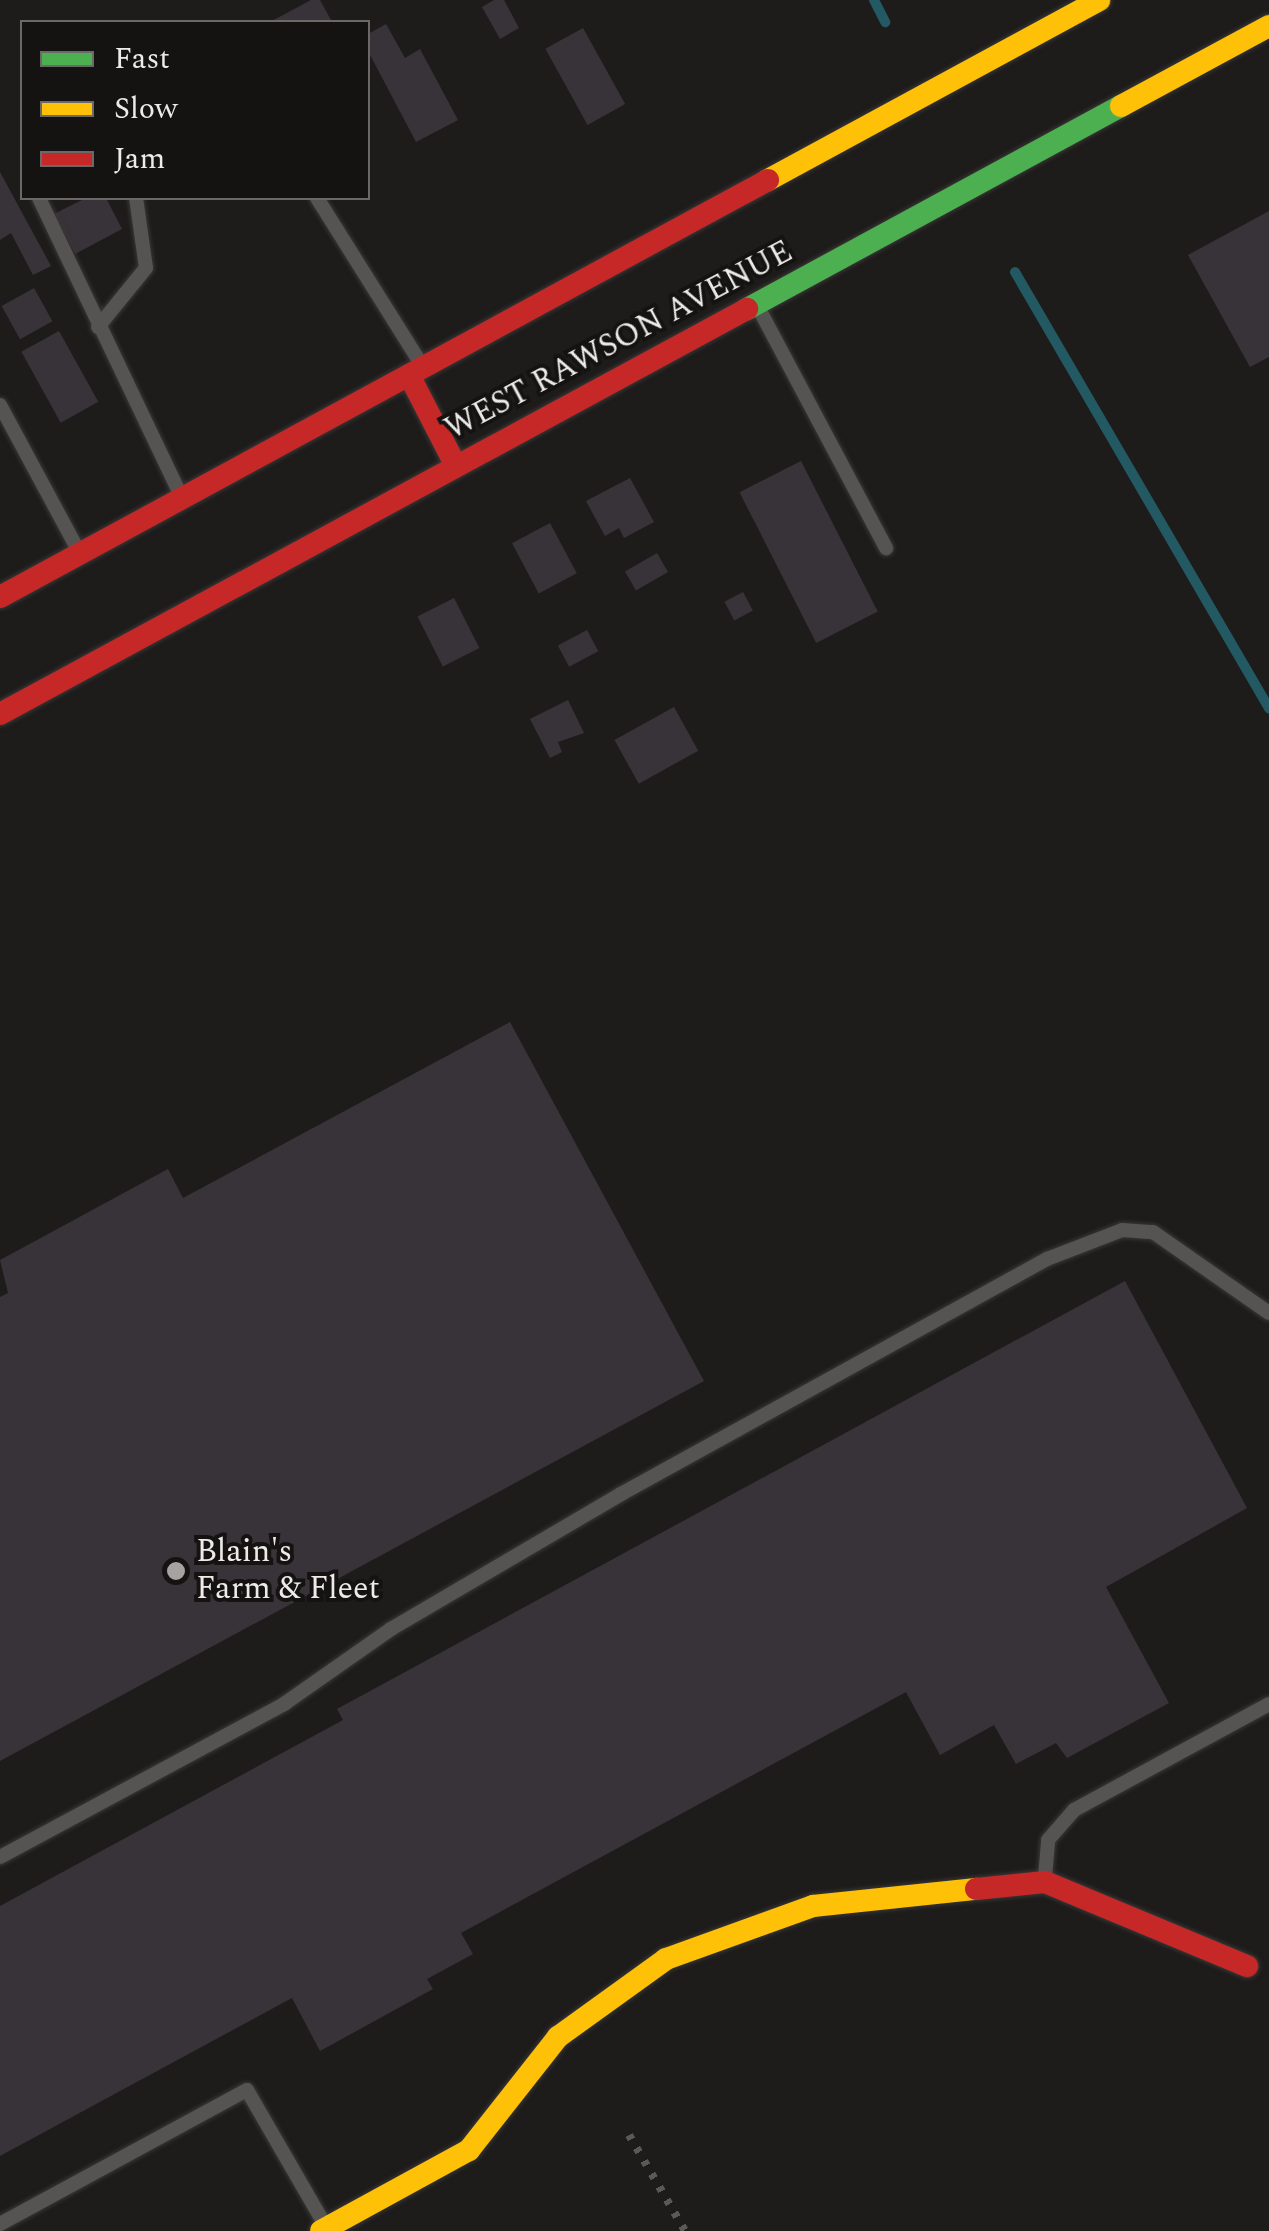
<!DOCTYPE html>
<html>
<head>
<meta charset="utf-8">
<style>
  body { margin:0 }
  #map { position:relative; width:1269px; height:2231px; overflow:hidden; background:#1d1c1b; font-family:Spectral,serif }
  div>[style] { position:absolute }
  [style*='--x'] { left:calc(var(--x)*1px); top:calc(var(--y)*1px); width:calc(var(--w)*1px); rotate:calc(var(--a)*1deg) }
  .stream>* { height:10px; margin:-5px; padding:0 5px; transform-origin:5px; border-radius:5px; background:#225962 }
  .building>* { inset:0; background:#383339; transform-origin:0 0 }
  .roads { filter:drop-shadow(0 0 2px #393736) drop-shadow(0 0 2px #393736) }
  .lane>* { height:14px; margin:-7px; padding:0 7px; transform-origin:7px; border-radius:7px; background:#555453 }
  .fast>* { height:22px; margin:-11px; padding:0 11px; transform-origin:11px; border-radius:11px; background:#4caf50 }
  .slow>* { height:22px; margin:-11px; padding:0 11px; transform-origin:11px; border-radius:11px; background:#ffc107 }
  .jam>* { height:22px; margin:-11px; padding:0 11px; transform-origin:11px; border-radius:11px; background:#c62828 }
  .rail>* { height:8px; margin-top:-4px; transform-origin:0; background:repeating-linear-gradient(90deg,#5a5958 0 5px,transparent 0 15px) }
  .dots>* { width:28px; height:28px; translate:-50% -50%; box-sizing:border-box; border:5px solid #151311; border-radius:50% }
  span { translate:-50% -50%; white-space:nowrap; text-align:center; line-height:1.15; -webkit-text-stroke:8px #151311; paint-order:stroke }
  .street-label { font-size:32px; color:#edebea }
  .poi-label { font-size:32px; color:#edebea }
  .left { translate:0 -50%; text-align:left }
  .legend { position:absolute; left:20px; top:20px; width:350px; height:180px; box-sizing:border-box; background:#151311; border:2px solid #6b6968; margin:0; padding:12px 18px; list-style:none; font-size:30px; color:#edebea }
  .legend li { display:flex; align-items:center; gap:20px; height:50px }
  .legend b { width:50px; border:2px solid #6b6968 }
</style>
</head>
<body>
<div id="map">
  <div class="stream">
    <i style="--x:874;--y:0;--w:25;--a:63"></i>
    <i style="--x:1015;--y:272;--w:505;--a:59.78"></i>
  </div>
  <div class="building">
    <i style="clip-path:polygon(311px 0,320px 0,332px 22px,270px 22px)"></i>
    <i style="clip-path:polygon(494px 0,504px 0,519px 28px,500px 39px,482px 7px)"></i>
    <i style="clip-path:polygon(386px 24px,405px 58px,420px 49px,458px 120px,416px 142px,368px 51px,368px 34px)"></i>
    <i style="left:583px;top:28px;width:87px;height:43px;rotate:61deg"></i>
    <i style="clip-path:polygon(0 172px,51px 266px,33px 275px,11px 233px,0 240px)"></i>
    <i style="clip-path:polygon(86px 198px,106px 198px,122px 229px,75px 254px,54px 214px)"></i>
    <i style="clip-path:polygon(1269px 211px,1269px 357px,1250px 367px,1188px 255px)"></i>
    <i style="left:34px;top:288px;width:38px;height:37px;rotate:61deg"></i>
    <i style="left:59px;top:331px;width:81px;height:43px;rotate:61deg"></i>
    <i style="left:801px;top:461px;width:169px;height:69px;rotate:63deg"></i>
    <i style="clip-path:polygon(630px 478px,654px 522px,624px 538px,619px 528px,605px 536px,586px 501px)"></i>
    <i style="left:550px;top:523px;width:57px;height:43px;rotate:62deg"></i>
    <i style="left:657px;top:553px;width:22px;height:37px;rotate:60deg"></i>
    <i style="left:743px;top:592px;width:21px;height:21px;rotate:62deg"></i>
    <i style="left:454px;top:598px;width:56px;height:41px;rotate:63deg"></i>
    <i style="left:587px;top:630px;width:24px;height:33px;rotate:62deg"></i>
    <i style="clip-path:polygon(568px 700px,584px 733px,558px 742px,562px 752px,550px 758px,530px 719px)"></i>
    <i style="left:674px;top:707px;width:50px;height:68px;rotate:61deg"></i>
    <i style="clip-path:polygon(510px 1022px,704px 1381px,0 1761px,0 1297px,8px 1293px,0 1260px,168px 1169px,183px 1198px)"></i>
    <i style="clip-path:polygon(1125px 1281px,1247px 1508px,1106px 1587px,1169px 1703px,1067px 1758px,1056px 1743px,1016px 1764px,994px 1725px,940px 1755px,906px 1692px,461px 1933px,473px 1954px,427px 1979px,433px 1989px,320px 2051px,292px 1998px,0 2156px,0 1906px,343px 1720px,337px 1709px)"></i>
  </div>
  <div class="roads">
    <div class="lane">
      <i style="--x:39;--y:198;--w:327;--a:64.5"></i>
      <i style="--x:317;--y:198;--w:194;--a:57.9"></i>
      <i style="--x:759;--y:309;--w:271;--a:62"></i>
      <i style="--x:98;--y:327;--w:76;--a:-50.9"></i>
      <i style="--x:146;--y:268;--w:71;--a:-98.1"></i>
      <i style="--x:0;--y:405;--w:165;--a:61.7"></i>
      <i style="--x:0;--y:1857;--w:323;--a:-28.3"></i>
      <i style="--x:284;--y:1704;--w:131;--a:-35"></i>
      <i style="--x:391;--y:1629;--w:267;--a:-30.4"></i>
      <i style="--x:621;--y:1494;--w:487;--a:-28.9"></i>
      <i style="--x:1047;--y:1259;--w:80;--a:-21.1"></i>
      <i style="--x:1122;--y:1230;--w:31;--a:4"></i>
      <i style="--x:1153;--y:1232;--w:141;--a:34.9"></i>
      <i style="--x:1045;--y:1877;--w:37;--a:-85"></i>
      <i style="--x:1048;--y:1840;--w:40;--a:-49"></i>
      <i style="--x:1074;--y:1810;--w:222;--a:-28.5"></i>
      <i style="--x:0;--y:2224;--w:281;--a:-28.5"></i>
      <i style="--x:247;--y:2090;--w:158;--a:60"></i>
    </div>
    <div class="fast">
      <i style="--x:747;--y:309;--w:426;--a:-28.5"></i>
    </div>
    <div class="slow">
      <i style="--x:1121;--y:106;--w:168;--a:-28.4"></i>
      <i style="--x:768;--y:180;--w:377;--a:-28.5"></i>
      <i style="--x:321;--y:2231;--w:169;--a:-28.7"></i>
      <i style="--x:469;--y:2150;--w:144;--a:-51.8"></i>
      <i style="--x:558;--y:2037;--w:133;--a:-35.8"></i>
      <i style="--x:666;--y:1959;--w:156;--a:-19.8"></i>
      <i style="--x:813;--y:1906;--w:164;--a:-6"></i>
    </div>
    <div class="jam">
      <i style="--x:409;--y:375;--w:102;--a:62.7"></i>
      <i style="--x:0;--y:597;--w:874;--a:-28.5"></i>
      <i style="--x:0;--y:714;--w:850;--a:-28.47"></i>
      <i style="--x:976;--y:1889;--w:69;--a:-5.8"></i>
      <i style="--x:1045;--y:1882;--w:219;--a:22.6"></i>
    </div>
  </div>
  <div class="rail">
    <i style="--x:629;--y:2135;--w:111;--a:59.7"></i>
  </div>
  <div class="dots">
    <i style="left:176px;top:1571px;background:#a4a3a2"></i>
  </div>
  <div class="street-label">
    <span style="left:619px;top:341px;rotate:-28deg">WEST RAWSON AVENUE</span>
  </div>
  <div class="poi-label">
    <span class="left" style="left:196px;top:1571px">Blain's<br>Farm &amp; Fleet</span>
  </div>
  <ul class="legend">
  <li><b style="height:12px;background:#4caf50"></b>Fast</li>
  <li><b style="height:12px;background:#ffc107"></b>Slow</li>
  <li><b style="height:12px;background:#c62828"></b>Jam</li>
  </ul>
</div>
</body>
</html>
